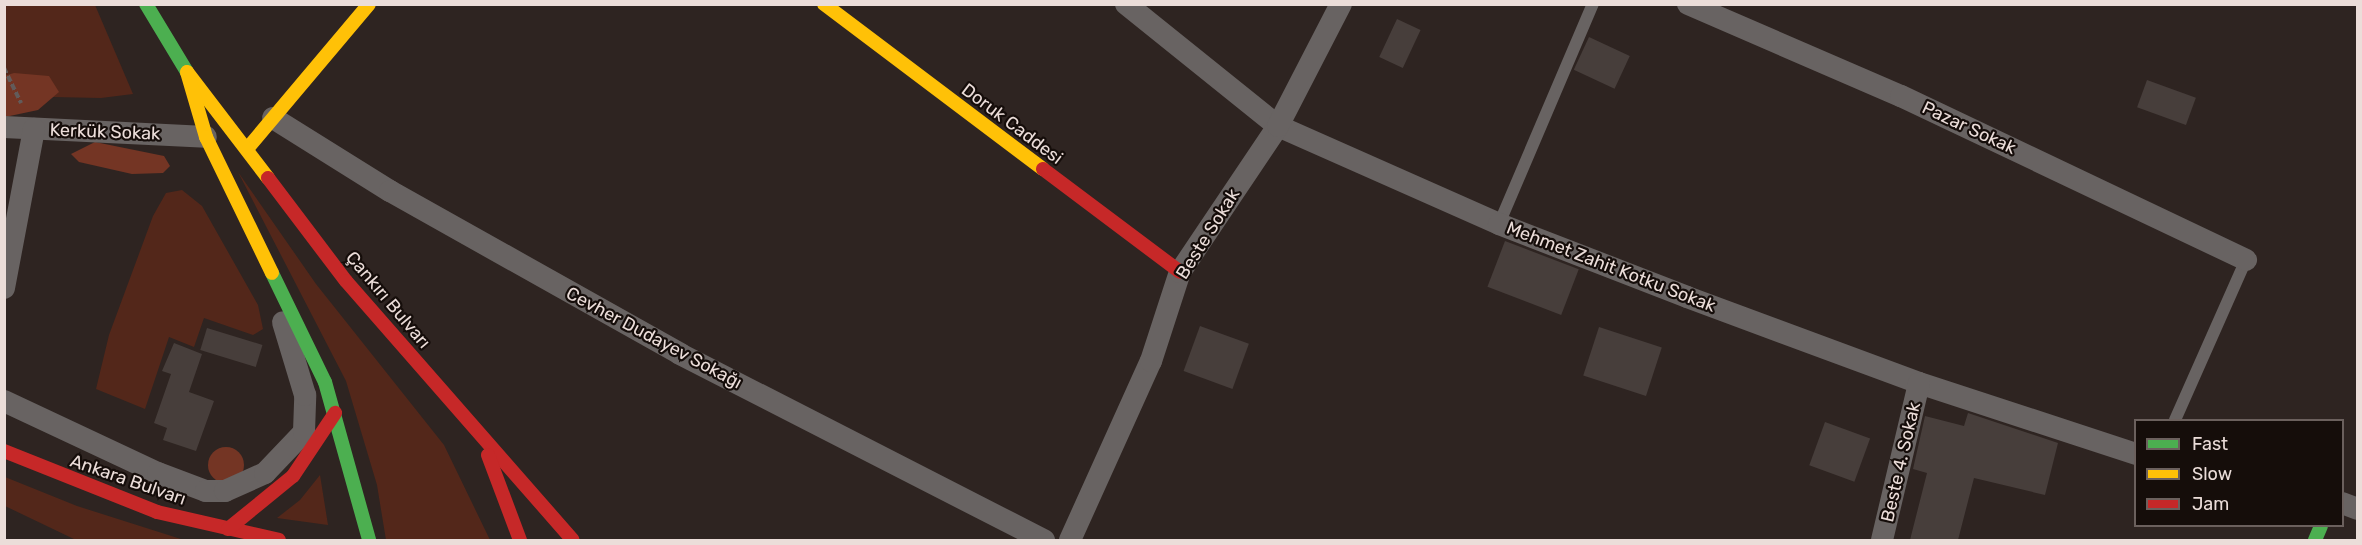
<!DOCTYPE html>
<html>
<head>
<meta charset="utf-8">
<style>
  body { margin:0 }
  #map { position:relative; width:2362px; height:545px; overflow:hidden; background:#2e2421; font-family:Rubik,sans-serif }
  div>[style] { position:absolute }
  [style*='--x'] { left:calc(var(--x)*1px); top:calc(var(--y)*1px); width:calc(var(--w)*1px); rotate:calc(var(--a)*1deg) }
  .green>* { inset:0; background:#53271a }
  .forest>* { inset:0; background:#743524 }
  .round { border-radius:50% }
  .building>* { inset:0; background:#473e3b; transform-origin:0 0 }
  .path>* { height:4px; margin-top:-2px; transform-origin:0; background:repeating-linear-gradient(90deg,#625b5a 0 6px,transparent 0 9px) }
  .lane>* { height:12px; margin:-6px; padding:0 6px; transform-origin:6px; border-radius:6px; background:#686362 }
  .street>* { height:22px; margin:-11px; padding:0 11px; transform-origin:11px; border-radius:11px; background:#686362 }
  .fast>* { height:14px; margin:-7px; padding:0 7px; transform-origin:7px; border-radius:7px; background:#4caf50 }
  .slow>* { height:14px; margin:-7px; padding:0 7px; transform-origin:7px; border-radius:7px; background:#ffc107 }
  .jam>* { height:14px; margin:-7px; padding:0 7px; transform-origin:7px; border-radius:7px; background:#c62828 }
  span { translate:-50% -50%; white-space:nowrap; text-align:center; line-height:1.15; -webkit-text-stroke:4.5px #150d0a; paint-order:stroke }
  .street-label { font-size:18px; color:#ebddd9 }
  .frame { position:absolute; inset:0; border:6px solid #ebddd9; pointer-events:none }
  .legend { position:absolute; left:2134px; top:419px; width:210px; height:108px; box-sizing:border-box; background:#150d0a; border:2px solid #6b605d; margin:0; padding:8px 10px; list-style:none; font-size:18px; color:#ebddd9 }
  .legend li { display:flex; align-items:center; gap:12px; height:30px }
  .legend b { width:30px; border:2px solid #6b605d }
</style>
</head>
<body>
<div id="map">
  <div class="green">
    <i style="clip-path:polygon(4px 5px,95px 5px,133px 94px,101px 98px,5px 96px)"></i>
    <i style="clip-path:polygon(238px 172px,316px 284px,444px 445px,490px 540px,386px 540px,377px 485px,346px 381px)"></i>
    <i style="clip-path:polygon(182px 190px,202px 206px,258px 305px,263px 329px,253px 335px,204px 318px,194px 347px,169px 337px,145px 409px,96px 389px,109px 335px,153px 216px,166px 193px)"></i>
    <i style="clip-path:polygon(320px 475px,328px 525px,277px 518px,300px 500px)"></i>
    <i style="clip-path:polygon(5px 477px,77px 506px,184px 540px,76px 540px,5px 506px)"></i>
  </div>
  <div class="forest">
    <i style="clip-path:polygon(14px 73px,49px 76px,59px 92px,38px 110px,5px 117px,4px 76px)"></i>
    <i style="clip-path:polygon(95px 142px,164px 156px,170px 166px,163px 173px,132px 174px,79px 162px,71px 154px)"></i>
    <i class="round" style="left:208px;top:447px;width:36px;height:36px"></i>
  </div>
  <div class="building">
    <i style="left:1397px;top:19px;width:26px;height:42px;rotate:25deg"></i>
    <i style="left:1589px;top:37px;width:45px;height:36px;rotate:25deg"></i>
    <i style="left:2147px;top:80px;width:52px;height:29px;rotate:20deg"></i>
    <i style="left:1505px;top:241px;width:79px;height:49px;rotate:21deg"></i>
    <i style="left:1200px;top:326px;width:52px;height:48px;rotate:20deg"></i>
    <i style="left:1599px;top:327px;width:66px;height:51px;rotate:18deg"></i>
    <i style="left:207px;top:328px;width:58px;height:23px;rotate:17deg"></i>
    <i style="clip-path:polygon(174px 343px,202px 354px,189px 392px,214px 401px,196px 451px,163px 440px,167px 428px,154px 423px,171px 374px,162px 371px)"></i>
    <i style="clip-path:polygon(1968px 413px,2058px 443px,2045px 495px,1974px 478px,1958px 540px,1910px 540px,1927px 473px,1913px 469px,1925px 416px,1964px 426px)"></i>
    <i style="left:1825px;top:422px;width:48px;height:46px;rotate:20deg"></i>
  </div>
  <div class="path">
    <i style="--x:4;--y:68;--w:39;--a:64"></i>
  </div>
  <div class="lane">
    <i style="--x:1499;--y:224;--w:239;--a:-66.9"></i>
    <i style="--x:2175;--y:420;--w:175;--a:-66.1"></i>
  </div>
  <div class="street">
    <i style="--x:1126;--y:4;--w:195;--a:38.8"></i>
    <i style="--x:1278;--y:126;--w:242;--a:23.9"></i>
    <i style="--x:1499;--y:224;--w:202;--a:21.2"></i>
    <i style="--x:1687;--y:297;--w:247;--a:20.3"></i>
    <i style="--x:1919;--y:383;--w:228;--a:18.1"></i>
    <i style="--x:1688;--y:4;--w:232;--a:23.4"></i>
    <i style="--x:1901;--y:96;--w:382;--a:25.4"></i>
    <i style="--x:273;--y:118;--w:138;--a:32"></i>
    <i style="--x:390;--y:191;--w:333;--a:29.3"></i>
    <i style="--x:680;--y:354;--w:409;--a:27.1"></i>
    <i style="--x:4;--y:127;--w:202;--a:2.8"></i>
    <i style="--x:4;--y:288;--w:162;--a:-79.3"></i>
    <i style="--x:4;--y:401;--w:170;--a:25.1"></i>
    <i style="--x:158;--y:473;--w:51;--a:20.6"></i>
    <i style="--x:206;--y:491;--w:19;--a:0"></i>
    <i style="--x:225;--y:491;--w:44;--a:-24.2"></i>
    <i style="--x:265;--y:473;--w:57;--a:-46.4"></i>
    <i style="--x:304;--y:432;--w:37;--a:-88"></i>
    <i style="--x:305;--y:395;--w:76;--a:-106.8"></i>
    <i style="--x:2342;--y:503;--w:17;--a:21"></i>
    <i style="--x:1070;--y:540;--w:196;--a:-65.7"></i>
    <i style="--x:1151;--y:361;--w:94;--a:-72"></i>
    <i style="--x:1180;--y:272;--w:176;--a:-56.1"></i>
    <i style="--x:1278;--y:126;--w:137;--a:-62.7"></i>
    <i style="--x:1882;--y:540;--w:161;--a:-76.7"></i>
  </div>
  <div class="fast">
    <i style="--x:146;--y:4;--w:79;--a:58.9"></i>
    <i style="--x:272;--y:273;--w:121;--a:64.1"></i>
    <i style="--x:325;--y:382;--w:164;--a:74.4"></i>
    <i style="--x:2315;--y:540;--w:15;--a:-67"></i>
  </div>
  <div class="slow">
    <i style="--x:824;--y:4;--w:274;--a:37"></i>
    <i style="--x:247;--y:149;--w:189;--a:-49.9"></i>
    <i style="--x:268;--y:178;--w:133;--a:-127.4"></i>
    <i style="--x:187;--y:72;--w:68;--a:73.7"></i>
    <i style="--x:206;--y:137;--w:151;--a:64.1"></i>
  </div>
  <div class="jam">
    <i style="--x:1043;--y:169;--w:171;--a:36.9"></i>
    <i style="--x:268;--y:178;--w:129;--a:52.9"></i>
    <i style="--x:346;--y:281;--w:344;--a:48.8"></i>
    <i style="--x:4;--y:451;--w:165;--a:21.7"></i>
    <i style="--x:157;--y:512;--w:125;--a:12.9"></i>
    <i style="--x:488;--y:455;--w:91;--a:69.4"></i>
    <i style="--x:228;--y:529;--w:84;--a:-39.2"></i>
    <i style="--x:293;--y:476;--w:76;--a:-56.3"></i>
  </div>
  <div class="street-label">
    <span style="left:1012px;top:124px;rotate:37deg">Doruk Caddesi</span>
    <span style="left:1969px;top:128px;rotate:25deg">Pazar Sokak</span>
    <span style="left:105px;top:132px;rotate:2deg">Kerkük Sokak</span>
    <span style="left:1208px;top:234px;rotate:-58deg">Beste Sokak</span>
    <span style="left:1611px;top:267px;rotate:21deg">Mehmet Zahit Kotku Sokak</span>
    <span style="left:388px;top:300px;rotate:50deg">Çankırı Bulvarı</span>
    <span style="left:654px;top:338px;rotate:28deg">Cevher Dudayev Sokağı</span>
    <span style="left:1901px;top:462px;rotate:-77deg">Beste 4. Sokak</span>
    <span style="left:128px;top:480px;rotate:19deg">Ankara Bulvarı</span>
  </div>
  <div class="frame"></div>
  <ul class="legend">
  <li><b style="height:8px;background:#4caf50"></b>Fast</li>
  <li><b style="height:8px;background:#ffc107"></b>Slow</li>
  <li><b style="height:8px;background:#c62828"></b>Jam</li>
  </ul>
</div>
</body>
</html>
